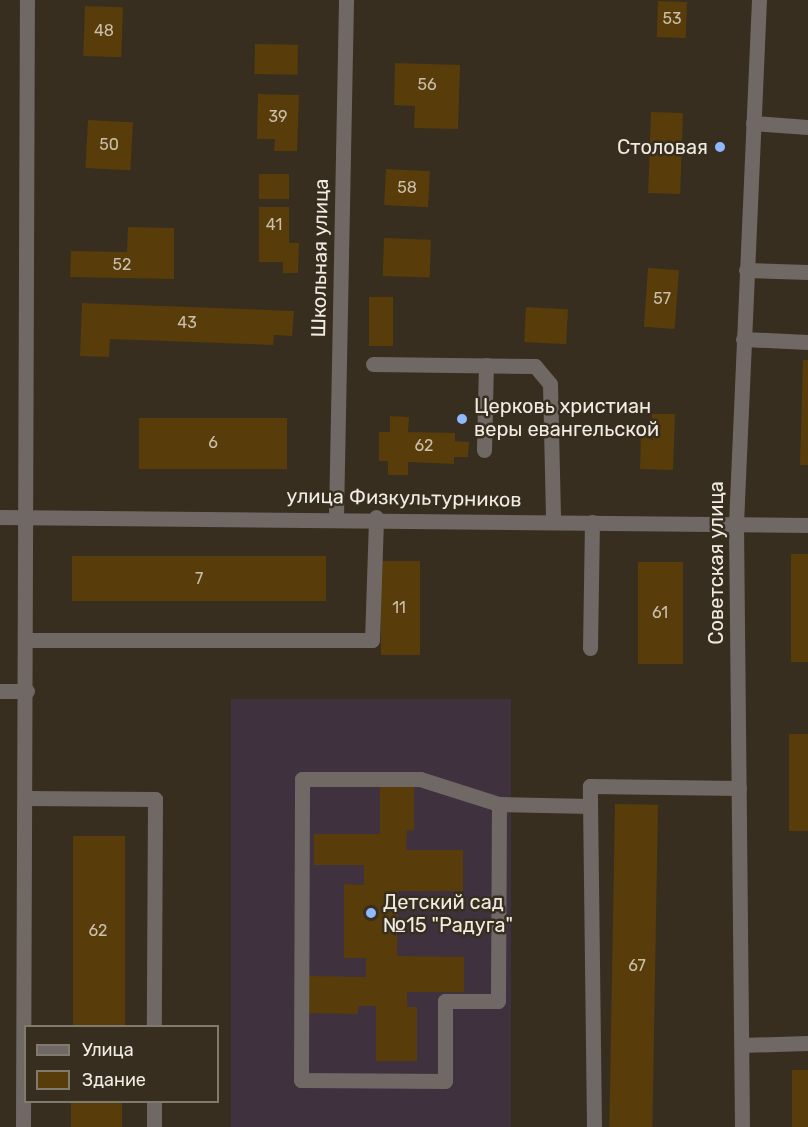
<!DOCTYPE html>
<html>
<head>
<meta charset="utf-8">
<style>
  body { margin:0 }
  #map { position:relative; width:808px; height:1127px; overflow:hidden; background:#372e20; font-family:Rubik,sans-serif }
  div>[style] { position:absolute }
  [style*='--x'] { left:calc(var(--x)*1px); top:calc(var(--y)*1px); width:calc(var(--w)*1px); rotate:calc(var(--a)*1deg) }
  .education>* { inset:0; background:#40313e; transform-origin:0 0 }
  .building>* { inset:0; background:#583c09; transform-origin:0 0 }
  .minor>* { height:15px; margin:-7.5px; padding:0 7.5px; transform-origin:7.5px; border-radius:7.5px; background:#706864 }
  .dots>* { width:16px; height:16px; translate:-50% -50%; box-sizing:border-box; border:3px solid #372e20; border-radius:50% }
  span { translate:-50% -50%; white-space:nowrap; text-align:center; line-height:1.15; -webkit-text-stroke:5px #372e20; paint-order:stroke }
  .number-label { font-size:16px; color:#cbbfac }
  .number-label span { -webkit-text-stroke-width:0 }
  .poi-label { font-size:20px; color:#f1ebe2 }
  .right { translate:-100% -50%; text-align:right }
  .left { translate:0 -50%; text-align:left }
  .street-label { font-size:20px; color:#f1ebe2 }
  .legend { position:absolute; left:24px; top:1025px; width:195px; height:78px; box-sizing:border-box; background:#372e20; border:2px solid #817a6e; margin:0; padding:8px 10px; list-style:none; font-size:18px; color:#f1ebe2 }
  .legend li { display:flex; align-items:center; gap:12px; height:30px }
  .legend b { width:30px; border:2px solid #817a6e }
</style>
</head>
<body>
<div id="map">
  <div class="education">
    <i style="left:231px;top:699px;width:280px;height:428px"></i>
  </div>
  <div class="building">
    <i style="left:658px;top:1px;width:29px;height:36px;rotate:2deg"></i>
    <i style="left:85px;top:6px;width:38px;height:50px;rotate:2deg"></i>
    <i style="left:255px;top:44px;width:43px;height:30px;rotate:1deg"></i>
    <i style="clip-path:polygon(395px 63px,460px 65px,458px 129px,414px 128px,415px 106px,394px 105px)"></i>
    <i style="clip-path:polygon(258px 94px,299px 95px,297px 151px,274px 151px,275px 139px,257px 139px)"></i>
    <i style="left:651px;top:112px;width:32px;height:81px;rotate:2deg"></i>
    <i style="left:88px;top:120px;width:45px;height:48px;rotate:3deg"></i>
    <i style="left:386px;top:169px;width:44px;height:36px;rotate:3deg"></i>
    <i style="left:259px;top:174px;width:30px;height:25px"></i>
    <i style="clip-path:polygon(259px 207px,289px 207px,289px 243px,299px 243px,298px 273px,283px 273px,283px 262px,259px 262px)"></i>
    <i style="clip-path:polygon(128px 227px,174px 228px,174px 279px,70px 277px,71px 251px,127px 252px)"></i>
    <i style="left:384px;top:238px;width:47px;height:38px;rotate:2deg"></i>
    <i style="left:648px;top:268px;width:31px;height:59px;rotate:4deg"></i>
    <i style="left:369px;top:297px;width:24px;height:49px"></i>
    <i style="clip-path:polygon(82px 303px,294px 311px,292px 336px,274px 335px,273px 345px,110px 339px,109px 357px,80px 356px)"></i>
    <i style="left:526px;top:307px;width:42px;height:35px;rotate:3deg"></i>
    <i style="clip-path:polygon(803px 360px,808px 360px,808px 465px,800px 465px)"></i>
    <i style="clip-path:polygon(652px 414px,675px 414px,673px 470px,640px 469px,641px 435px,651px 435px)"></i>
    <i style="clip-path:polygon(390px 416px,409px 417px,408px 432px,455px 433px,455px 441px,469px 442px,468px 457px,454px 457px,454px 464px,408px 462px,408px 475px,388px 475px,388px 461px,379px 461px,379px 432px,390px 432px)"></i>
    <i style="left:139px;top:418px;width:148px;height:51px"></i>
    <i style="left:791px;top:554px;width:17px;height:108px"></i>
    <i style="left:326px;top:556px;width:45px;height:254px;rotate:90deg"></i>
    <i style="left:381px;top:561px;width:39px;height:94px"></i>
    <i style="left:638px;top:562px;width:45px;height:102px"></i>
    <i style="left:789px;top:734px;width:19px;height:97px"></i>
    <i style="clip-path:polygon(380px 787px,414px 787px,414px 831px,407px 830px,406px 850px,463px 850px,463px 891px,398px 891px,397px 956px,464px 957px,464px 992px,407px 992px,407px 1007px,417px 1007px,417px 1061px,376px 1061px,376px 1006px,358px 1006px,358px 1014px,309px 1013px,309px 976px,366px 977px,366px 958px,344px 958px,344px 884px,364px 885px,364px 865px,314px 865px,314px 834px,380px 834px)"></i>
    <i style="left:615px;top:804px;width:43px;height:323px;rotate:1deg"></i>
    <i style="left:73px;top:836px;width:52px;height:190px"></i>
    <i style="left:792px;top:1070px;width:16px;height:57px"></i>
    <i style="left:71px;top:1102px;width:51px;height:25px"></i>
  </div>
  <div class="minor">
    <i style="--x:753;--y:123;--w:55;--a:4.2"></i>
    <i style="--x:746;--y:270;--w:62;--a:1.8"></i>
    <i style="--x:743;--y:339;--w:65;--a:2.6"></i>
    <i style="--x:373;--y:364;--w:162;--a:0.7"></i>
    <i style="--x:535;--y:366;--w:23;--a:50"></i>
    <i style="--x:550;--y:384;--w:137;--a:88.7"></i>
    <i style="--x:484;--y:450;--w:85;--a:-88.7"></i>
    <i style="--x:0;--y:517;--w:808;--a:0.57"></i>
    <i style="--x:336;--y:517;--w:517;--a:-88.89"></i>
    <i style="--x:27;--y:640;--w:345;--a:0"></i>
    <i style="--x:372;--y:640;--w:123;--a:-88.1"></i>
    <i style="--x:590;--y:648;--w:126;--a:-89.1"></i>
    <i style="--x:0;--y:691;--w:27;--a:0"></i>
    <i style="--x:27;--y:798;--w:128;--a:0.4"></i>
    <i style="--x:155;--y:799;--w:227;--a:90.3"></i>
    <i style="--x:499;--y:804;--w:197;--a:90.3"></i>
    <i style="--x:498;--y:1001;--w:53;--a:180"></i>
    <i style="--x:445;--y:1001;--w:80;--a:90"></i>
    <i style="--x:445;--y:1081;--w:144;--a:-179.6"></i>
    <i style="--x:301;--y:1080;--w:301;--a:-89.8"></i>
    <i style="--x:302;--y:779;--w:118;--a:0"></i>
    <i style="--x:420;--y:779;--w:83;--a:17.6"></i>
    <i style="--x:499;--y:804;--w:91;--a:1.3"></i>
    <i style="--x:742;--y:1045;--w:66;--a:-1.7"></i>
    <i style="--x:23;--y:1127;--w:1127;--a:-89.8"></i>
    <i style="--x:154;--y:1127;--w:25;--a:-90"></i>
    <i style="--x:594;--y:1127;--w:341;--a:-90.7"></i>
    <i style="--x:590;--y:786;--w:149;--a:0.8"></i>
    <i style="--x:742;--y:1127;--w:603;--a:-90.57"></i>
    <i style="--x:736;--y:524;--w:525;--a:-87.49"></i>
  </div>
  <div class="dots">
    <i style="left:720px;top:147px;background:#8fb8fd"></i>
    <i style="left:462px;top:419px;background:#8fb8fd"></i>
    <i style="left:371px;top:913px;background:#8fb8fd"></i>
  </div>
  <div class="number-label">
    <span style="left:672px;top:19px">53</span>
    <span style="left:104px;top:31px">48</span>
    <span style="left:427px;top:85px">56</span>
    <span style="left:278px;top:117px">39</span>
    <span style="left:109px;top:145px">50</span>
    <span style="left:407px;top:188px">58</span>
    <span style="left:274px;top:225px">41</span>
    <span style="left:122px;top:265px">52</span>
    <span style="left:662px;top:299px">57</span>
    <span style="left:187px;top:323px">43</span>
    <span style="left:213px;top:443px">6</span>
    <span style="left:424px;top:446px">62</span>
    <span style="left:199px;top:579px">7</span>
    <span style="left:399px;top:608px">11</span>
    <span style="left:660px;top:613px">61</span>
    <span style="left:98px;top:931px">62</span>
    <span style="left:637px;top:966px">67</span>
  </div>
  <div class="poi-label">
    <span class="right" style="left:708px;top:147px">Столовая</span>
    <span class="left" style="left:474px;top:418px">Церковь христиан<br>веры евангельской</span>
    <span class="left" style="left:383px;top:914px">Детский сад<br>№15 "Радуга"</span>
  </div>
  <div class="street-label">
    <span style="left:320px;top:258px;rotate:-89deg">Школьная улица</span>
    <span style="left:404px;top:498px;rotate:1deg">улица Физкультурников</span>
    <span style="left:716px;top:563px;rotate:-90deg">Советская улица</span>
  </div>
  <ul class="legend">
  <li><b style="height:8px;background:#706864"></b>Улица</li>
  <li><b style="height:16px;background:#583c09"></b>Здание</li>
  </ul>
</div>
</body>
</html>
